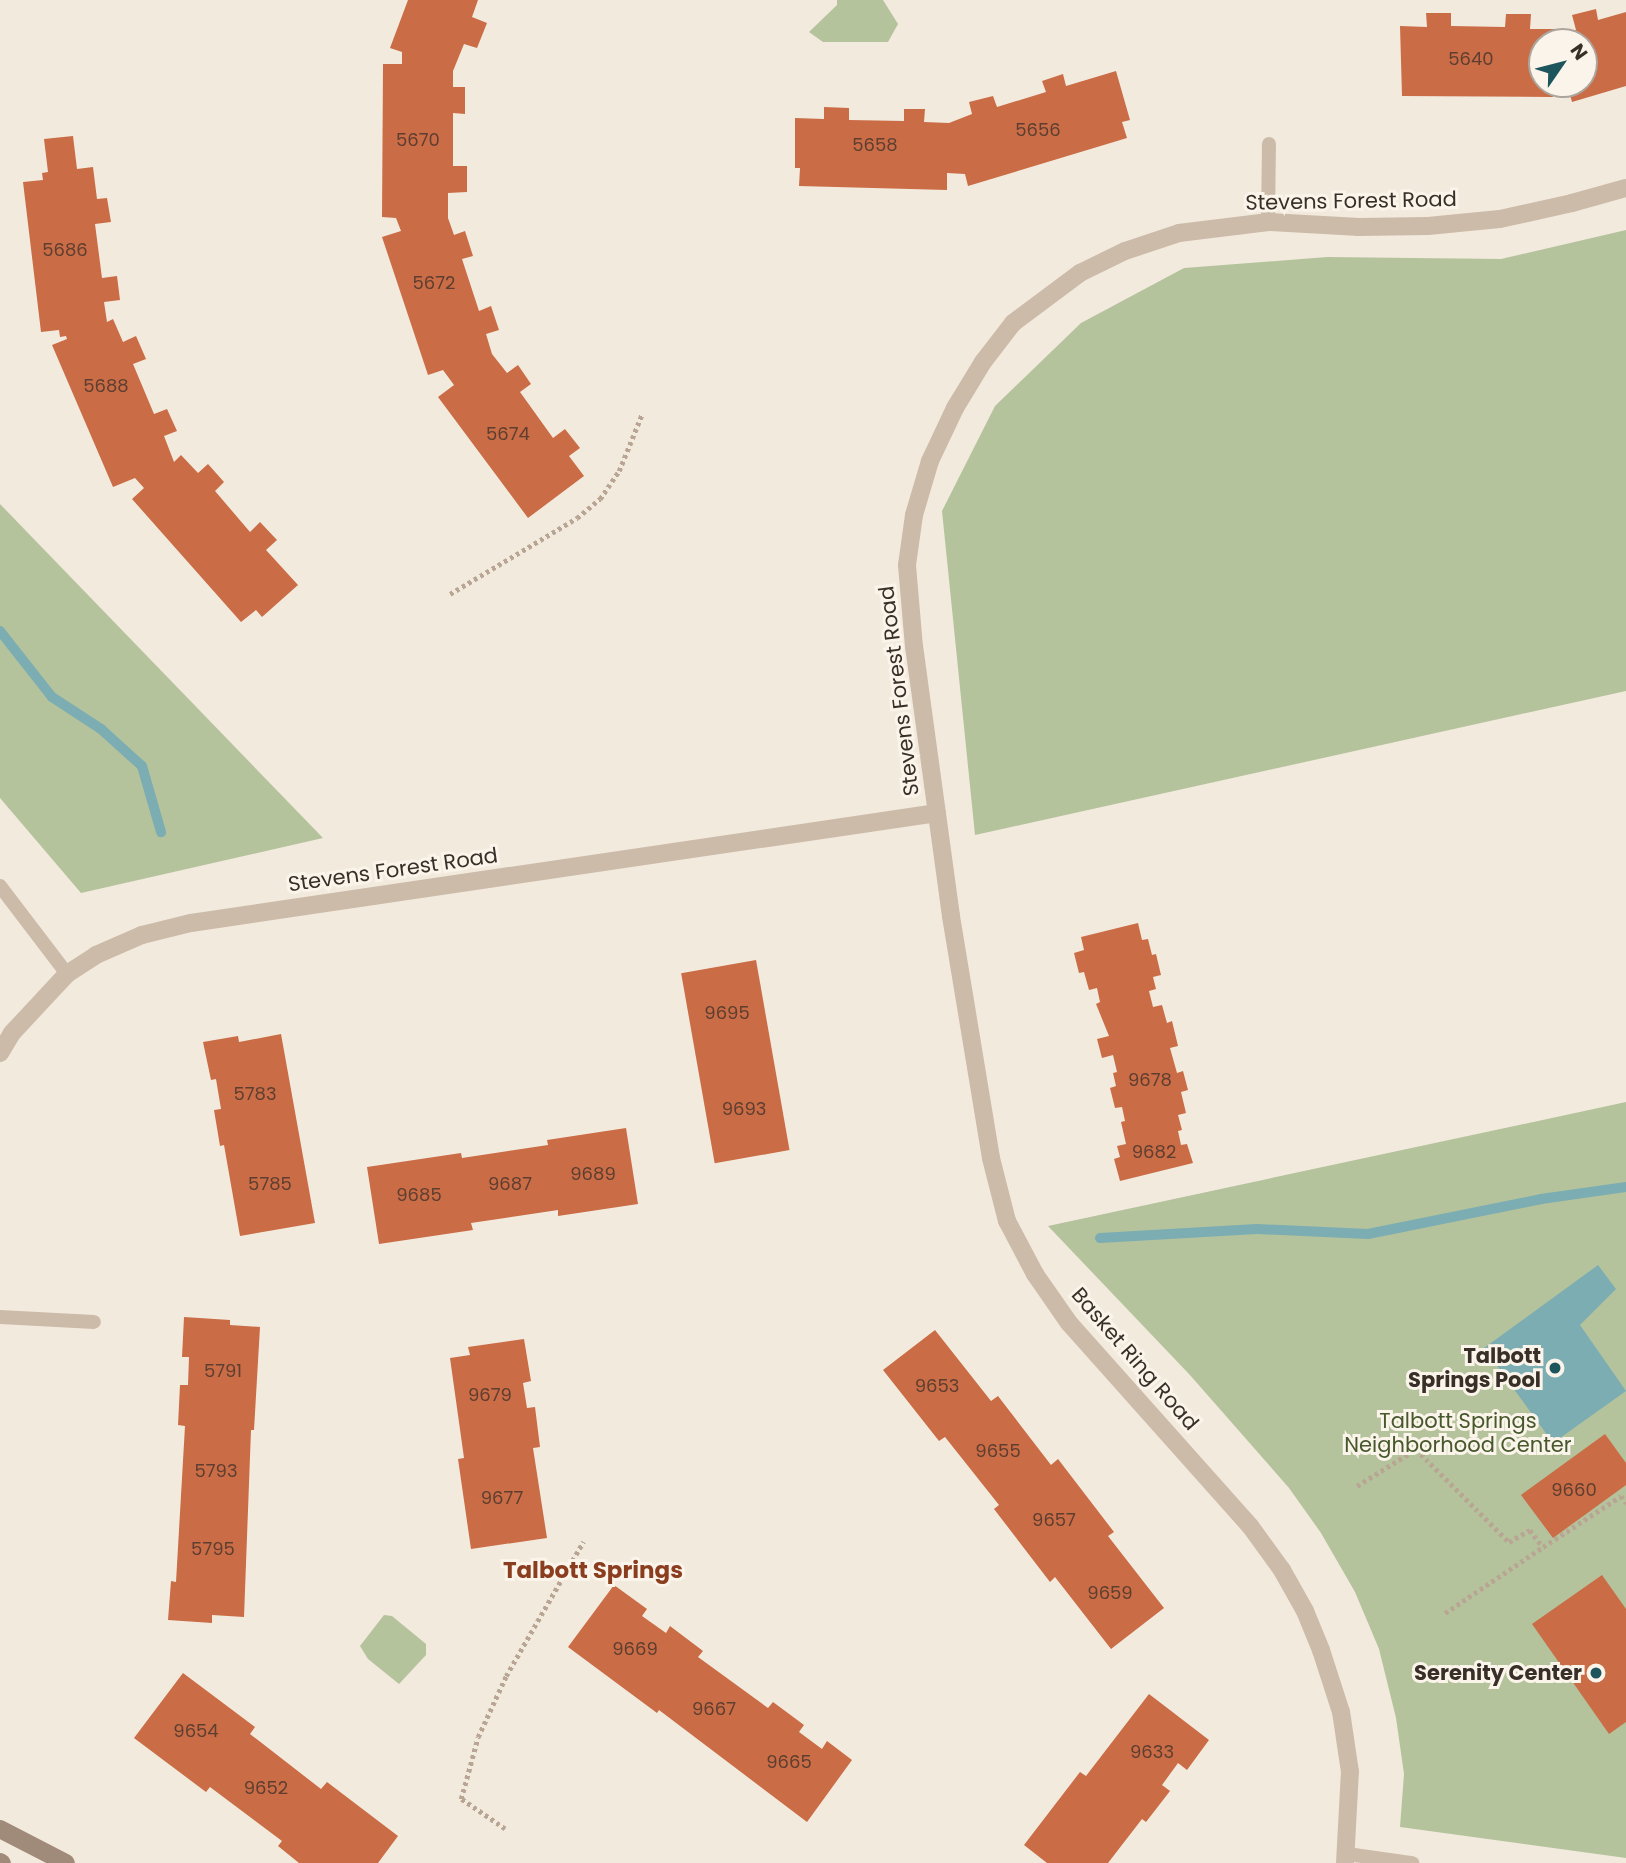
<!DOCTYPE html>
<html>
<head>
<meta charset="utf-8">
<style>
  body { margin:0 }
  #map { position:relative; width:1626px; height:1863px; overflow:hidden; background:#f3eade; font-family:Poppins,sans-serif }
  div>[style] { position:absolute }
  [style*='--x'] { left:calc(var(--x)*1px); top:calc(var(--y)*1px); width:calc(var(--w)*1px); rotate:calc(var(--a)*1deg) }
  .green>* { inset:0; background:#b5c39d }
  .water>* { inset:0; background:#7badb2 }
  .stream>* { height:10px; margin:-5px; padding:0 5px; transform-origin:5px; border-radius:5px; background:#7badb2 }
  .building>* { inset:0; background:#ca6c45; transform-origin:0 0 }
  .path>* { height:4.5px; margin-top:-2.25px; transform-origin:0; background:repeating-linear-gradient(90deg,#b8a593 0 3.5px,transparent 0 7px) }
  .lane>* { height:14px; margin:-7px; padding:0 7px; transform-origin:7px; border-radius:7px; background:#ccbba9 }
  .street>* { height:18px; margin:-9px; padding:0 9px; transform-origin:9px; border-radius:9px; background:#ccbba9 }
  .secondary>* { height:18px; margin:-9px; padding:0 9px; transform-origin:9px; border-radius:9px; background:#a08a7a }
  .dots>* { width:19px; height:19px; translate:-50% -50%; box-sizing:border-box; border:4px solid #fbf4ea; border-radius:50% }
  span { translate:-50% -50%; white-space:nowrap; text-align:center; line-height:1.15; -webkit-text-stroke:6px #fbf4ea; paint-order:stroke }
  .number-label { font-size:18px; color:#5d3e30 }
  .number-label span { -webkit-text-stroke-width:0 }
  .street-label { font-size:21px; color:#392f29 }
  .poi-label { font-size:21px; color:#392f29; font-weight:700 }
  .right { translate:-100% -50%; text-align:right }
  .park-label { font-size:21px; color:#46582c }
  .neighbourhood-label { font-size:23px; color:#8b3e1f; font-weight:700 }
  .north { position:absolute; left:1528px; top:28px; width:70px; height:70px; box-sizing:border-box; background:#fbf4ea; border:2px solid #ada59d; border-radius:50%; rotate:55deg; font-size:19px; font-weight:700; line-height:28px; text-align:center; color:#392f29 }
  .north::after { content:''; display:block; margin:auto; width:24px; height:32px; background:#1d555c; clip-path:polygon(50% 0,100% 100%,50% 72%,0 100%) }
</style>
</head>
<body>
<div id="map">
  <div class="green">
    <i style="clip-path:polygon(837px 0,883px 0,898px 24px,888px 42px,823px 42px,809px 32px,837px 5px)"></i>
    <i style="clip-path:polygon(1626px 230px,1626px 691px,975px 835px,942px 511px,995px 406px,1081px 323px,1184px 268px,1327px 257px,1501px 259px)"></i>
    <i style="clip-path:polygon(0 504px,323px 838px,81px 893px,0 798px)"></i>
    <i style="clip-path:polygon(1626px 1102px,1626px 1858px,1400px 1827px,1404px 1774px,1396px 1718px,1379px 1649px,1355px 1592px,1321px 1533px,1289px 1488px,1189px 1374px,1048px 1226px)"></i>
    <i style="clip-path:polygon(384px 1615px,392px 1616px,426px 1644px,426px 1655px,399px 1684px,368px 1659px,360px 1646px)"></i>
  </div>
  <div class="water">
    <i style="clip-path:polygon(1598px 1265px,1616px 1289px,1580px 1325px,1626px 1391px,1553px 1443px,1484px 1348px)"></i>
  </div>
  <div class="stream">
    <i style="--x:0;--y:631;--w:84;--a:51.8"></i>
    <i style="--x:52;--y:697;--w:59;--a:33.1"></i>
    <i style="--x:101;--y:729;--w:55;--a:42.1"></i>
    <i style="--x:142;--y:766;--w:69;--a:73.9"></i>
    <i style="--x:1100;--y:1238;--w:157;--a:-3.3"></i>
    <i style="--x:1257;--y:1229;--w:111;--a:2.6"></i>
    <i style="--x:1368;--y:1234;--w:177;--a:-11.4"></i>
    <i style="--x:1541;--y:1199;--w:86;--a:-8"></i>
  </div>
  <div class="building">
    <i style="clip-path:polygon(408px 0,478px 0,472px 17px,487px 23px,477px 48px,464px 44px,453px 71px,453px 87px,465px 87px,465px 114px,453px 113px,453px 166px,467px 166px,467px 192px,448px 193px,448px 218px,454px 235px,465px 231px,473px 256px,462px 259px,479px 311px,491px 306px,499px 330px,486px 334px,492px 354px,507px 373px,518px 365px,531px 384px,520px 392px,553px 438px,565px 429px,580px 448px,569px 456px,584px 476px,528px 518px,438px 397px,454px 385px,443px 370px,428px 375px,382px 237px,401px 231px,396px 218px,382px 217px,383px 64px,402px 64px,402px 52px,390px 48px)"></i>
    <i style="clip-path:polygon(1596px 9px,1598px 20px,1626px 12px,1626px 86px,1572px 102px,1567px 84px,1561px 87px,1560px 84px,1584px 84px,1584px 42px,1563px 42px,1563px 34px,1576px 30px,1572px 15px)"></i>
    <i style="clip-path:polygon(1426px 13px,1451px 13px,1451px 26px,1505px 27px,1506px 14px,1531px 14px,1530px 29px,1555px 29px,1554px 42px,1542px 42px,1542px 84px,1553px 84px,1553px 97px,1402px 96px,1400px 26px,1427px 27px)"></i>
    <i style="clip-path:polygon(1116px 71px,1130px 120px,1122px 122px,1127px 138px,968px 186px,965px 174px,947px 173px,947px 190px,799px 186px,800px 168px,795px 168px,795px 118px,824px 119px,824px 107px,849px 108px,849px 120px,904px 121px,904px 109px,925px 109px,924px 122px,949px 123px,972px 114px,969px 102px,993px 96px,997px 107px,1046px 92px,1042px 81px,1063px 74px,1066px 86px)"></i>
    <i style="clip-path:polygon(73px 136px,77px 169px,93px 167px,97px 199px,107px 198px,111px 222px,95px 224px,102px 278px,117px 276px,120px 300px,104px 302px,107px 322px,113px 319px,123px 342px,136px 336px,146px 359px,133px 364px,154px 414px,167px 409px,177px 431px,164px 436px,174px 462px,181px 455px,198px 473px,208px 464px,224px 482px,215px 491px,250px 532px,260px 522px,277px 540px,266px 550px,298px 585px,262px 617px,256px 610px,241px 622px,132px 499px,144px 488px,135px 478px,113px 487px,52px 345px,67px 339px,66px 336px,60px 337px,59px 330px,41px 332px,23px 182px,43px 180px,42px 173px,48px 172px,44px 139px)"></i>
    <i style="clip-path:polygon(1138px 923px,1142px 940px,1148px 939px,1152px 955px,1156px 954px,1161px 975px,1153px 977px,1156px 989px,1149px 991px,1153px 1007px,1162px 1005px,1167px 1023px,1172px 1021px,1178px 1046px,1170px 1048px,1177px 1073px,1183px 1071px,1188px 1090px,1181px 1092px,1186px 1113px,1178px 1115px,1182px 1130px,1178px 1131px,1181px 1145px,1187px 1144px,1193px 1163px,1120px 1181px,1114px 1159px,1120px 1157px,1117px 1146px,1126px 1144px,1121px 1122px,1125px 1121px,1122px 1107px,1115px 1108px,1110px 1088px,1116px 1086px,1113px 1073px,1117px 1072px,1113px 1055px,1102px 1058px,1097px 1039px,1109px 1036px,1096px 1004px,1100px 1002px,1097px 988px,1089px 990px,1084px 972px,1079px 973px,1074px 953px,1084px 950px,1081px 937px)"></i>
    <i style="left:756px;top:960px;width:193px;height:76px;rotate:80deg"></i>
    <i style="clip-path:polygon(281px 1034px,315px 1223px,240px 1236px,224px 1145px,220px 1146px,214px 1110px,221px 1109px,216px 1079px,211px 1080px,203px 1042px,238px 1036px,239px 1042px)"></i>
    <i style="clip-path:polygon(626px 1128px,638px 1204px,558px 1216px,558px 1210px,471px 1223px,473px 1230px,379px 1244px,367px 1167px,461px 1153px,462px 1158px,548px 1145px,547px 1140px)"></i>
    <i style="clip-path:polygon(184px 1317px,230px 1320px,230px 1325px,260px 1327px,254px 1430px,251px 1430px,244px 1617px,212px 1615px,212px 1623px,168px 1620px,171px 1581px,176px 1582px,185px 1426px,178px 1425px,180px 1385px,188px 1385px,189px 1357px,182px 1357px)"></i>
    <i style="clip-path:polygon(935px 1330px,991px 1401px,998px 1396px,1051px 1465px,1058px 1459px,1114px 1532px,1108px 1536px,1164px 1608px,1111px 1649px,1055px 1577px,1050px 1582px,994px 1509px,999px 1505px,945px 1437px,939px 1441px,883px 1370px)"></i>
    <i style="clip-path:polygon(524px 1339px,531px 1381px,523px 1383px,527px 1408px,535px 1407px,540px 1447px,533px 1448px,547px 1538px,471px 1549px,458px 1459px,464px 1458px,450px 1358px,470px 1355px,468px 1347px)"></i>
    <i style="clip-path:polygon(1605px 1434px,1626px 1463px,1626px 1485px,1553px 1538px,1521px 1495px)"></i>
    <i style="clip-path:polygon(1602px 1575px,1626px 1609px,1626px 1722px,1609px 1734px,1532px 1624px)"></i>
    <i style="clip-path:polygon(614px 1585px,647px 1609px,642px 1616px,666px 1633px,670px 1626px,703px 1651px,698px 1657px,768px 1708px,773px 1702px,804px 1725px,799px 1732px,822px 1749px,827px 1741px,852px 1760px,807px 1822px,659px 1710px,657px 1713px,568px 1647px)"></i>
    <i style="clip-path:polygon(183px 1673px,255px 1727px,250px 1734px,321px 1789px,327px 1782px,398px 1836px,378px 1863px,299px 1863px,278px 1846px,282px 1841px,210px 1787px,206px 1792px,134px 1738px)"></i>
    <i style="clip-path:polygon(1149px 1694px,1209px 1740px,1187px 1770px,1178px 1763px,1162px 1785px,1170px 1791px,1146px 1822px,1142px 1819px,1108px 1863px,1047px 1863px,1024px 1845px,1080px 1772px,1086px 1776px)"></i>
  </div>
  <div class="path">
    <i style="--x:450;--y:594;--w:148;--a:-30.9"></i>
    <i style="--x:577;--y:518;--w:30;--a:-40"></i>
    <i style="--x:600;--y:499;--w:34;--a:-56"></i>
    <i style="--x:619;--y:471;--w:61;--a:-68"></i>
    <i style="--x:1357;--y:1486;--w:70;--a:-32.1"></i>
    <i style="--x:1416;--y:1449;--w:132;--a:45"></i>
    <i style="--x:1509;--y:1542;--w:24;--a:-30"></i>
    <i style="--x:1530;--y:1530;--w:21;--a:53"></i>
    <i style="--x:1543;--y:1547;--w:93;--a:-33.2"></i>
    <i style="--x:1621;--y:1496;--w:9;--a:54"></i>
    <i style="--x:1445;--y:1613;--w:118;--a:-34"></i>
    <i style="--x:505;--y:1829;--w:53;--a:-145.7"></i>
    <i style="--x:461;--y:1799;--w:64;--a:-74.7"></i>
    <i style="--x:478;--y:1737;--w:67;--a:-65.3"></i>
    <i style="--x:506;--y:1676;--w:155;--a:-60.1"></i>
  </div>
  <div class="lane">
    <i style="--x:1268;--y:222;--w:78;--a:-89.3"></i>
    <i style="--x:0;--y:886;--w:111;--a:52.7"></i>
    <i style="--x:0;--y:1317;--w:94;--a:3"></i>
    <i style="--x:1347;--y:1854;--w:66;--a:7.9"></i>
  </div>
  <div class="street">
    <i style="--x:0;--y:1053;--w:23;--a:-59"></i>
    <i style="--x:12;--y:1033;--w:81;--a:-47"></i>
    <i style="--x:67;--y:974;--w:35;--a:-33"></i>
    <i style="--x:96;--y:955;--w:50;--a:-23.5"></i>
    <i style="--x:142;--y:935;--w:50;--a:-13.8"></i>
    <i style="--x:191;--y:923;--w:754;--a:-8.39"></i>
    <i style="--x:1345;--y:1863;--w:91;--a:-86.9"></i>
    <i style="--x:1350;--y:1772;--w:61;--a:-98.5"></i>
    <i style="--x:1341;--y:1712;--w:65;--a:-107.9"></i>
    <i style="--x:1321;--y:1650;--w:42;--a:-112.3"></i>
    <i style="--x:1305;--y:1611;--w:47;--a:-119.3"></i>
    <i style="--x:1282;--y:1570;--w:54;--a:-126"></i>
    <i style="--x:1250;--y:1526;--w:272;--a:-131.7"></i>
    <i style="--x:1069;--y:1323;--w:60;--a:-124.8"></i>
    <i style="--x:1035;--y:1274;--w:60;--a:-117.8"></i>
    <i style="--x:1007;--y:1221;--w:65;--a:-104.3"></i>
    <i style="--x:991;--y:1158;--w:245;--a:-99.4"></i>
    <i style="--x:951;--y:916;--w:272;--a:-97.8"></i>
    <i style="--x:914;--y:647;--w:82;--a:-94.9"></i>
    <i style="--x:907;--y:565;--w:50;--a:-82"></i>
    <i style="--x:914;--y:515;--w:56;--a:-73.5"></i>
    <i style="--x:930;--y:461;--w:59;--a:-64.7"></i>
    <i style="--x:955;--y:408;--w:54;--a:-58.7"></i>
    <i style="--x:983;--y:362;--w:49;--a:-52.4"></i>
    <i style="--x:1013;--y:323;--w:84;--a:-36.7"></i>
    <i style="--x:1080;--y:273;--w:50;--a:-26.1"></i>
    <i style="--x:1125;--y:251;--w:57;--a:-18.4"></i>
    <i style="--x:1179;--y:233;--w:90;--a:-7"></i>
    <i style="--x:1268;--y:222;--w:91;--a:3.1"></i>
    <i style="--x:1359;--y:227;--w:69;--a:-0.8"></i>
    <i style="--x:1428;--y:226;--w:72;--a:-5.6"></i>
    <i style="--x:1500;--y:219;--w:74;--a:-12.5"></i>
    <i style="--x:1572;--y:203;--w:56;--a:-15.5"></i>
  </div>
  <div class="secondary">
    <i style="--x:0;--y:1829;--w:74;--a:27.3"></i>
    <i style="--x:0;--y:1862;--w:2;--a:27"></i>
  </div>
  <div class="dots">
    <i style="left:1555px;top:1368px;background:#1d555c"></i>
    <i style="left:1596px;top:1673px;background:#1d555c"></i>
  </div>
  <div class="number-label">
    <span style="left:1471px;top:59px">5640</span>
    <span style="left:1038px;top:130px">5656</span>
    <span style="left:418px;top:140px">5670</span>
    <span style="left:875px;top:145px">5658</span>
    <span style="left:65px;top:250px">5686</span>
    <span style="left:434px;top:283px">5672</span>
    <span style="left:106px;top:386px">5688</span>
    <span style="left:508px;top:434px">5674</span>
    <span style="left:727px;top:1013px">9695</span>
    <span style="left:1150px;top:1080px">9678</span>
    <span style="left:255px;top:1094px">5783</span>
    <span style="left:744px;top:1109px">9693</span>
    <span style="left:1154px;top:1152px">9682</span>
    <span style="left:593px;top:1174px">9689</span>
    <span style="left:270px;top:1184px">5785</span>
    <span style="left:510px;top:1184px">9687</span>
    <span style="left:419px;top:1195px">9685</span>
    <span style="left:223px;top:1371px">5791</span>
    <span style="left:937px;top:1386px">9653</span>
    <span style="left:490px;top:1395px">9679</span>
    <span style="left:998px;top:1451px">9655</span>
    <span style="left:216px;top:1471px">5793</span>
    <span style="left:1574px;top:1490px">9660</span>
    <span style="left:502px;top:1498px">9677</span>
    <span style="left:1054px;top:1520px">9657</span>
    <span style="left:213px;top:1549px">5795</span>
    <span style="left:1110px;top:1593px">9659</span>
    <span style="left:635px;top:1649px">9669</span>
    <span style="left:714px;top:1709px">9667</span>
    <span style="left:196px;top:1731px">9654</span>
    <span style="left:1152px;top:1752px">9633</span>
    <span style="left:789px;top:1762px">9665</span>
    <span style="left:266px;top:1788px">9652</span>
  </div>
  <div class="street-label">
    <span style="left:1351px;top:201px;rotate:-1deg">Stevens Forest Road</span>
    <span style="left:899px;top:691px;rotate:-97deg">Stevens Forest Road</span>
    <span style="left:393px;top:870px;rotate:-8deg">Stevens Forest Road</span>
    <span style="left:1135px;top:1359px;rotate:49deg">Basket Ring Road</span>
  </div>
  <div class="poi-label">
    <span class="right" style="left:1541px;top:1368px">Talbott<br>Springs Pool</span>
    <span class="right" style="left:1582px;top:1673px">Serenity Center</span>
  </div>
  <div class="park-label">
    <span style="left:1458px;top:1433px">Talbott Springs<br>Neighborhood Center</span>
  </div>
  <div class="neighbourhood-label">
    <span style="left:593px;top:1570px">Talbott Springs</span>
  </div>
  <div class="north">N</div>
</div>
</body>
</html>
